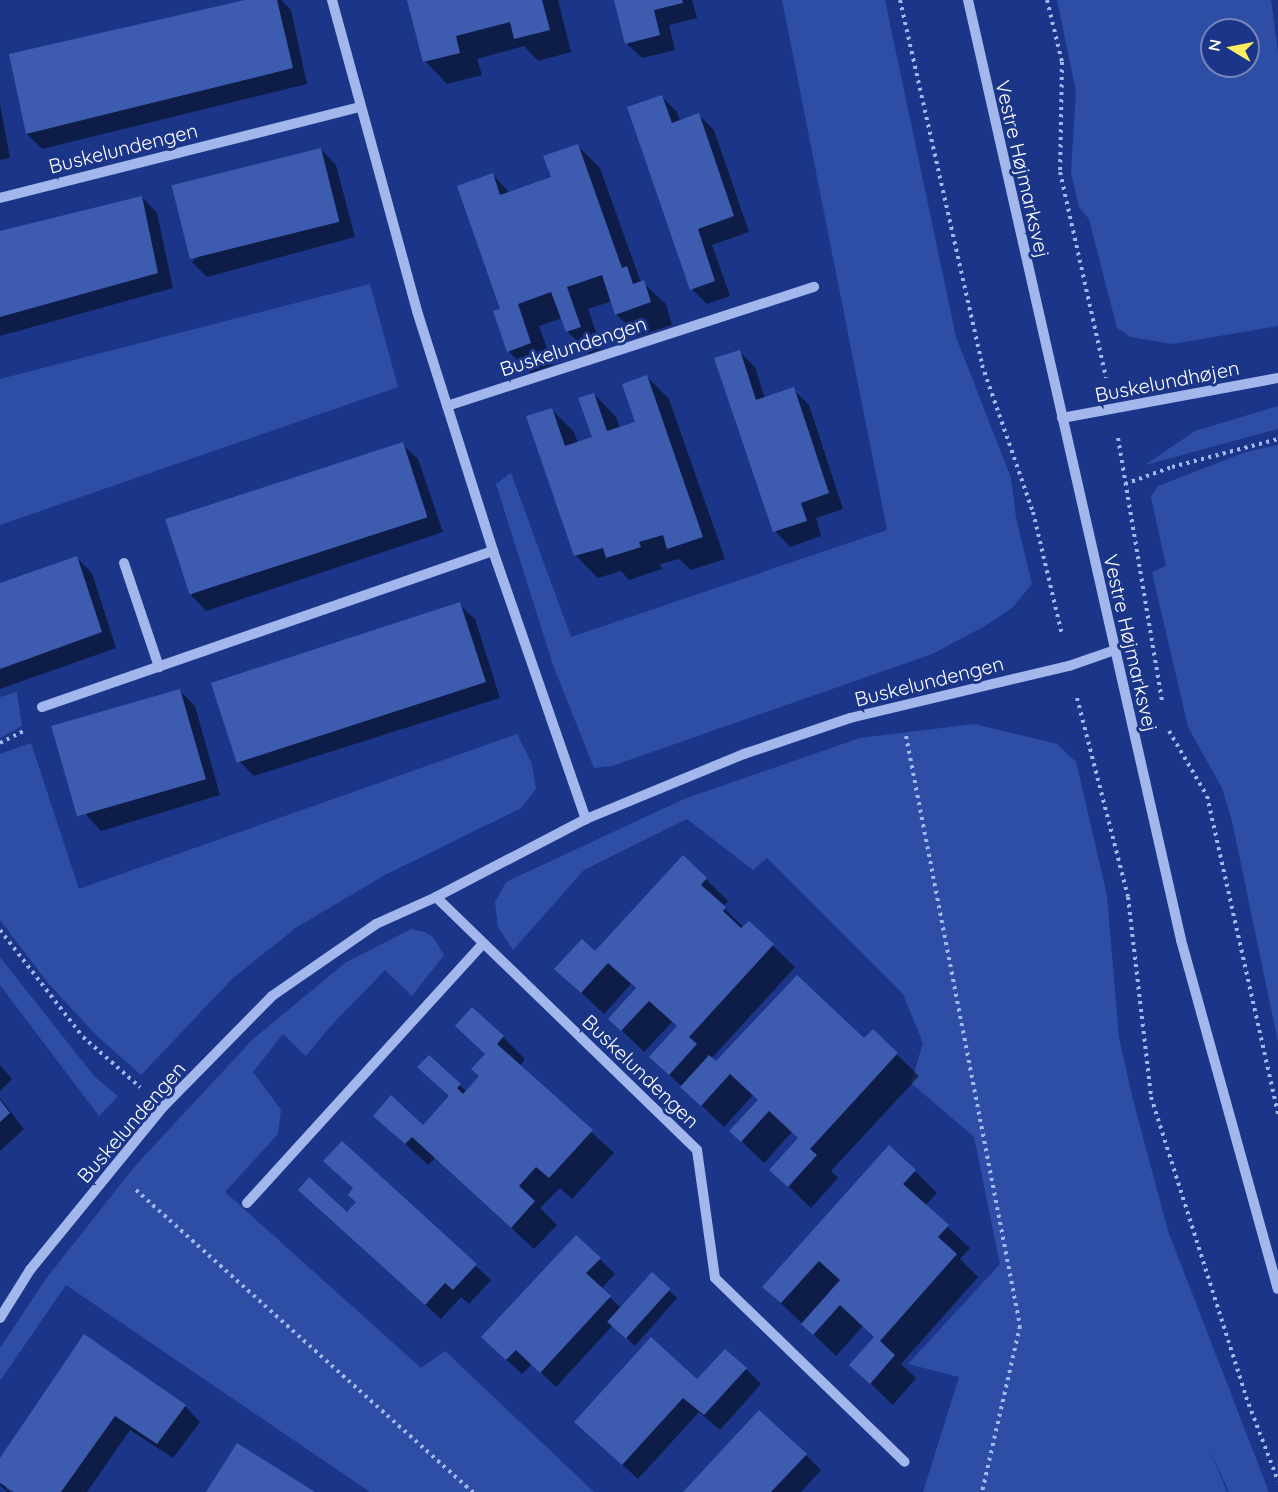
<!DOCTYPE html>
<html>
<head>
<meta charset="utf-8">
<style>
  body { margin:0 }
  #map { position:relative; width:1278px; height:1492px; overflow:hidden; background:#1b3688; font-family:Quicksand,sans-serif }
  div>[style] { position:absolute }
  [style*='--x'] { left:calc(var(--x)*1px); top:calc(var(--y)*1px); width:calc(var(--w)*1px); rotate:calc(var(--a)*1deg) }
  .green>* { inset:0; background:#2e4ea6 }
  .shadow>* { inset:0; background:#0007 }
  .building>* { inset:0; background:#3e5caf; transform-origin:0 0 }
  .path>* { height:4px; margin-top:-2px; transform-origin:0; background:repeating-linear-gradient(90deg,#a3b7ec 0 3px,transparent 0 7.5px) }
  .minor>* { height:10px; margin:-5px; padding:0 5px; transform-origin:5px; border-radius:5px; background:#a3b7ec }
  span { translate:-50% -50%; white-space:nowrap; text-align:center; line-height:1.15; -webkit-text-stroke:6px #1b3688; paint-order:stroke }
  .street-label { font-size:20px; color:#fff }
  .north { position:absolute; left:1200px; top:18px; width:60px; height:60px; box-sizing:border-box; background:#1b3688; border:2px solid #7686b8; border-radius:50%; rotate:280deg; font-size:16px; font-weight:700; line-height:24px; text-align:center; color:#fff }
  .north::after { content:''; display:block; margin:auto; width:21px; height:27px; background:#feee60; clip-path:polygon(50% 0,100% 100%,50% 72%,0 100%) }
</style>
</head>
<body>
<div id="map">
  <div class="green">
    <i style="clip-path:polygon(782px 0,885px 0,956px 337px,1011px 478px,1016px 518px,1032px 584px,1012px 608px,985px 626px,932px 654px,612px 766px,594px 768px,553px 665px,496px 484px,511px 473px,571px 637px,887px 530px)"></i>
    <i style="clip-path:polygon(evenodd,1057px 0,1271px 0,1278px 52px,1278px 326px,1172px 344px,1131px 337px,1117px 328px,1089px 219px,1079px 207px,1071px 173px,1076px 91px,1057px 0,1212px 30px,1248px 30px,1248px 66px,1212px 66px,1212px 30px)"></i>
    <i style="clip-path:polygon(370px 284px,398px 387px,0 525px,0 379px)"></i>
    <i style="clip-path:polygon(1278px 406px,1278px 429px,1145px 465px,1195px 431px)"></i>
    <i style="clip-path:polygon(1278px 445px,1278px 1042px,1232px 821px,1222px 788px,1188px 727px,1152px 572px,1166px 566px,1151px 497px,1158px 486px,1246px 452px)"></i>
    <i style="clip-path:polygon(17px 692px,22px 726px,0 738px,0 697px)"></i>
    <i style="clip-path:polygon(974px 724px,1057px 744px,1076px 762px,1107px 895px,1119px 1038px,1133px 1100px,1168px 1231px,1269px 1492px,1229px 1492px,1209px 1448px,1227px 1492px,923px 1492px,959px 1377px,908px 1364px,1000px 1264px,974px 1137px,911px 1083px,923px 1043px,903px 994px,767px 858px,753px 870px,687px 819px,584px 870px,513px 950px,498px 927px,495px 902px,506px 882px,684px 799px,860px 738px)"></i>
    <i style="clip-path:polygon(517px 734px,532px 764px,536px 789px,521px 808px,385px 875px,297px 927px,233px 978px,141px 1075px,96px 1035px,48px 983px,0 920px,0 754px,31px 743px,79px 889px)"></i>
    <i style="clip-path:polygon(411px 929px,424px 932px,433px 937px,444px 955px,412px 996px,385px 970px,328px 1029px,306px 1056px,283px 1034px,253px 1072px,281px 1110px,278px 1134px,225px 1192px,421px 1368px,445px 1351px,594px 1492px,370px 1492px,66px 1285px,0 1381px,0 1348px,45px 1280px,135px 1166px,252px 1040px,345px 963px)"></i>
    <i style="clip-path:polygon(0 957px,94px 1076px,118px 1096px,99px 1116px,0 985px)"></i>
  </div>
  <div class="shadow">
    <i style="clip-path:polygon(252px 0,281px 0,291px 10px,307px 84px,42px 149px,27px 134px)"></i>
    <i style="clip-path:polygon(409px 0,558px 0,571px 52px,538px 61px,524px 46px,477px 59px,482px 75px,447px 84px,425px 61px)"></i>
    <i style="clip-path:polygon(615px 0,692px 0,697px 18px,669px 25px,675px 50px,642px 58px,626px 43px)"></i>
    <i style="clip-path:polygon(662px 97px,677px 112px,680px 121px,699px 115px,714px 130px,749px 232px,712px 245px,730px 296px,707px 304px,692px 289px)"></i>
    <i style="clip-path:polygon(0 104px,10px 158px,0 160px)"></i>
    <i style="clip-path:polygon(578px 146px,600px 168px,640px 280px,666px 304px,672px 325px,638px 336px,616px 314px,612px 301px,588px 309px,602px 349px,589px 354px,567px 331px,562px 318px,539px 326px,553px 365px,531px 373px,508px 351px,501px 310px,493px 175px,510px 193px,552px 178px)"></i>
    <i style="clip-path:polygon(321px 149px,336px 165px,355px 237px,207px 277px,192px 262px)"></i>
    <i style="clip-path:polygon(142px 197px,157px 213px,173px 288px,0 336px,0 233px)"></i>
    <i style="clip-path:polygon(739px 351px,755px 367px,765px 399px,793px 389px,809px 405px,843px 509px,816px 518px,821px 536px,790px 547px,775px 531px)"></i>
    <i style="clip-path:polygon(647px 377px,669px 399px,725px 559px,691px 570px,679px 559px,660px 564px,662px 569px,629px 580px,621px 571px,598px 578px,575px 555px,552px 410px,574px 432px,578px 443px,594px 438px,594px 394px,616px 417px,620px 428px,637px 423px)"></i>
    <i style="clip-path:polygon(402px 444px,418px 459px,443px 532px,206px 611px,191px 595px)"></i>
    <i style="clip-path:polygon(77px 558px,92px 573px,116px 648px,0 689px,0 585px)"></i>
    <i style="clip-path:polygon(459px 604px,475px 619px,500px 698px,254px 776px,239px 761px,213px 686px)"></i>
    <i style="clip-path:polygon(180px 691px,195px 706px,220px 795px,101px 831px,86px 815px)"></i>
    <i style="clip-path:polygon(706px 879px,728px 901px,723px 907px,744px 928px,749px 923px,795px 967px,711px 1059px,716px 1063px,864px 1040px,873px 1031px,919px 1076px,831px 1171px,838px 1178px,811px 1208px,771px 1170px,799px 1139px,792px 1132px,764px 1163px,731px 1131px,759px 1101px,753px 1095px,724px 1127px,651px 1057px,678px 1027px,672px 1022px,644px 1052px,610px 1019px,637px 990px,631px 984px,604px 1014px,556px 969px,595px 953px)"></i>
    <i style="clip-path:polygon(503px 1037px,525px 1059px,520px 1066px,614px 1153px,572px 1199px,560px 1188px,540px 1208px,557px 1225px,534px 1249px,435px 1158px,428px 1165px,375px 1116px,423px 1127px,450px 1097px,442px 1089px,460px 1085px,467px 1092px,481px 1076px,473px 1069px)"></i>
    <i style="clip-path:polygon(0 1065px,12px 1079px,0 1091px)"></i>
    <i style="clip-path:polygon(0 1098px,24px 1129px,0 1151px)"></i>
    <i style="clip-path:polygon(342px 1143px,491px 1280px,469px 1304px,461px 1297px,441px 1319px,315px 1205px,347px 1214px,357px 1202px)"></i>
    <i style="clip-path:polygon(915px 1171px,937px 1193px,925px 1206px,970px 1248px,960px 1259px,978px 1277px,901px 1364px,916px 1378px,893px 1405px,851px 1365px,875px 1338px,863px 1326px,836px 1356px,764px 1287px)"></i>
    <i style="clip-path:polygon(600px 1259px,615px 1274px,601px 1289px,622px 1309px,652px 1274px,677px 1298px,635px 1346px,613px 1325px,556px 1387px,532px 1364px,522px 1374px,498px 1352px)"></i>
    <i style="clip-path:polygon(85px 1336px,185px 1406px,200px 1422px,173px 1458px,130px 1430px,87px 1492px,17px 1492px,6px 1485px,6px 1489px,11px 1492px,7px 1492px,0 1485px,0 1461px)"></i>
    <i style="clip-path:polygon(746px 1369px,761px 1384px,720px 1430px,699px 1412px,638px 1479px,592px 1437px,697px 1381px)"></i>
    <i style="clip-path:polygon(806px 1455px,821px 1470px,801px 1492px,685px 1492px)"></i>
  </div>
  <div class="building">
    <i style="clip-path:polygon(245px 0,277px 0,293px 68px,26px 134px,9px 54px)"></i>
    <i style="clip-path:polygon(407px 0,542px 0,550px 30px,514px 39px,510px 22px,456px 36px,460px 53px,423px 62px)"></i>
    <i style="clip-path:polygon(614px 0,682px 0,683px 3px,654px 10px,660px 35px,625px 44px)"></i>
    <i style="clip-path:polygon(662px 95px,672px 123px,699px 113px,734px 216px,698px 229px,715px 281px,690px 290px,627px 107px)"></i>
    <i style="clip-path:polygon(578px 144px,622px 268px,627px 266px,633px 284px,644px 280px,651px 302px,615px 315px,602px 275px,567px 287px,581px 327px,566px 332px,551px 292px,518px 304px,531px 343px,507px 352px,493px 311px,500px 309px,457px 186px,493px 173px,500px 195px,551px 177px,543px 156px)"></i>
    <i style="left:321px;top:148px;width:76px;height:154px;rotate:76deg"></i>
    <i style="clip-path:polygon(142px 196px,158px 273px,0 317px,0 231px)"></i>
    <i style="clip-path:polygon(740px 350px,756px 400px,794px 387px,829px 493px,801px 503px,807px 521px,773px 532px,714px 358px)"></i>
    <i style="clip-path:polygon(647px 375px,703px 537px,667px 549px,663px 535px,639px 542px,641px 547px,606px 558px,603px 548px,574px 556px,526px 416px,552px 408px,565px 446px,592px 437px,578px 398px,594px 393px,607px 431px,635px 422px,622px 384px)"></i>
    <i style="left:403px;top:442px;width:79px;height:250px;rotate:72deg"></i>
    <i style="clip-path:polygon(77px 556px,102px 632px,0 669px,0 583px)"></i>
    <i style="left:460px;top:602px;width:84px;height:262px;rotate:72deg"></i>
    <i style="left:180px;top:689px;width:94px;height:134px;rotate:74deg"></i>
    <i style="clip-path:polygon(683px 855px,707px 878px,701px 885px,726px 907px,723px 911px,741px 928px,749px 921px,774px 944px,689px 1037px,697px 1044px,669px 1075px,649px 1057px,677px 1026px,649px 1001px,621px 1031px,608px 1019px,636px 988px,608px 963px,581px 993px,554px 969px,582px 939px,595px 951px)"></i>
    <i style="clip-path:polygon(797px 975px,864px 1038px,873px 1029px,898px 1053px,810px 1149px,817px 1155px,788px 1187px,769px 1170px,798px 1138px,769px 1111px,741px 1142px,729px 1131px,758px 1100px,730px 1074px,701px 1106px,680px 1087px,709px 1055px,716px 1061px)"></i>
    <i style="clip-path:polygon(472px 1007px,504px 1036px,497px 1044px,593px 1130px,549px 1178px,536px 1167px,519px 1186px,535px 1201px,511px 1228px,412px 1137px,405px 1144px,373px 1116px,391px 1095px,423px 1125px,449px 1096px,417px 1067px,429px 1055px,461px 1084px,457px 1088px,463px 1094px,479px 1076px,471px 1069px,485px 1054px,455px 1026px)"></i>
    <i style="clip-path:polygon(0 1100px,10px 1113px,0 1122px)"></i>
    <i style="clip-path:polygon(342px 1141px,477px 1264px,453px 1290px,445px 1283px,425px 1305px,298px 1190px,309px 1177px,347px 1212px,356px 1202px,348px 1195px,353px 1188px,323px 1161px)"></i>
    <i style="clip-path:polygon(889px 1145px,916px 1170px,903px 1184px,949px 1225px,938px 1237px,957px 1254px,880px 1341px,895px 1355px,870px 1384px,849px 1365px,874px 1337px,840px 1305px,813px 1335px,801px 1324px,840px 1280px,819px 1261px,781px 1303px,762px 1287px)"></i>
    <i style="clip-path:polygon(576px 1235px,601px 1258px,586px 1273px,611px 1296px,540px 1373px,516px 1350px,506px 1360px,481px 1337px)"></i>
    <i style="left:652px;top:1272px;width:25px;height:67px;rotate:42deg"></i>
    <i style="clip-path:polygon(84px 1334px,186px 1405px,157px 1444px,115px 1416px,61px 1492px,14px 1492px,0 1483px,0 1458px)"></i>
    <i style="clip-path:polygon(651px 1337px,697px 1379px,725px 1349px,747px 1368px,704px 1415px,683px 1398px,622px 1465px,574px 1422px)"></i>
    <i style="clip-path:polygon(759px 1410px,807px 1454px,771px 1492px,683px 1492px)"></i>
    <i style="clip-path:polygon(237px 1443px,315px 1492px,206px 1492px)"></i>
  </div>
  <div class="path">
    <i style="--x:900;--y:0;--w:374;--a:77.3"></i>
    <i style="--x:982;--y:365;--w:156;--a:70.9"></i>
    <i style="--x:1033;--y:512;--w:126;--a:76.7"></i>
    <i style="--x:1047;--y:0;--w:64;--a:76.4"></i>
    <i style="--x:1062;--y:62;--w:110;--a:91"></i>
    <i style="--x:1060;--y:172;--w:211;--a:77.4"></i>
    <i style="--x:1118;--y:438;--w:266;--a:80.5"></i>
    <i style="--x:1125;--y:484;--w:50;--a:-19.9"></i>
    <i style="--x:1172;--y:467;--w:110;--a:-14.8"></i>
    <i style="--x:1077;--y:698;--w:205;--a:75.6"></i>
    <i style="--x:1128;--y:897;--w:201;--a:83.4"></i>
    <i style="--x:1151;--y:1097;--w:315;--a:72.4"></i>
    <i style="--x:1246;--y:1397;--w:90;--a:69.1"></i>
    <i style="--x:1169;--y:731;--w:75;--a:59.7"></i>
    <i style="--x:1207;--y:796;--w:326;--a:77.4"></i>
    <i style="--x:906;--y:736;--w:601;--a:79.06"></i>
    <i style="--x:1020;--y:1326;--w:170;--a:102.9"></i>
    <i style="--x:0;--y:743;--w:27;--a:-27"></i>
    <i style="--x:0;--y:930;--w:135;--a:52.2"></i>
    <i style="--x:83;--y:1037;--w:76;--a:41.3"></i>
    <i style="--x:136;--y:1190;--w:453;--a:41.9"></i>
  </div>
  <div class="minor">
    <i style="--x:332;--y:0;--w:322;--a:74.7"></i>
    <i style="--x:417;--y:311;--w:252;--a:72.4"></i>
    <i style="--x:493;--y:551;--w:284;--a:70.9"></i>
    <i style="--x:968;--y:0;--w:964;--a:77.23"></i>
    <i style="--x:1181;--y:940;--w:362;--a:74.5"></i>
    <i style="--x:0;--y:198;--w:371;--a:-14.2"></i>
    <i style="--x:447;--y:406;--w:386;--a:-18"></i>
    <i style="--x:1062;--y:418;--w:220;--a:-10.5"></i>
    <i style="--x:124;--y:563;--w:110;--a:71.4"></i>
    <i style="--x:42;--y:707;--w:477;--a:-19.1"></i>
    <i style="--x:436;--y:897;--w:363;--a:44.1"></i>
    <i style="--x:697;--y:1150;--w:129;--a:82"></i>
    <i style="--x:715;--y:1278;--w:264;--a:44.1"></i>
    <i style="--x:247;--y:1203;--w:350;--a:-47.7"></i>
    <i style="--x:0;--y:1318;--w:57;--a:-58"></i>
    <i style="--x:30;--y:1270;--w:210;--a:-50.8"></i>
    <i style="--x:163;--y:1107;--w:156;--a:-45.5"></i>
    <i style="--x:272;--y:996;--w:126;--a:-34.7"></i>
    <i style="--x:376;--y:924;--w:66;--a:-24.2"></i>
    <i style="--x:436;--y:897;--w:169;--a:-27.5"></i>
    <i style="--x:586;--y:819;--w:171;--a:-22.4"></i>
    <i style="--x:744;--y:754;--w:112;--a:-18.8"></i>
    <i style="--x:850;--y:718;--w:225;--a:-13.4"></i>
    <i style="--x:1069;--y:666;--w:49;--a:-19.2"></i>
  </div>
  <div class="street-label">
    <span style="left:123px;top:148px;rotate:-14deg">Buskelundengen</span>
    <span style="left:1023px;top:169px;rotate:77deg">Vestre Højmarksvej</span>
    <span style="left:573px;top:346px;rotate:-18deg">Buskelundengen</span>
    <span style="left:1167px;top:381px;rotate:-11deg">Buskelundhøjen</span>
    <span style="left:1131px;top:643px;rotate:77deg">Vestre Højmarksvej</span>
    <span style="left:929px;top:681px;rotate:-14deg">Buskelundengen</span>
    <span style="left:641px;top:1071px;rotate:44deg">Buskelundengen</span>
    <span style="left:131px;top:1122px;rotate:-49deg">Buskelundengen</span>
  </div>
  <div class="north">N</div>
</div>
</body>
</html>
